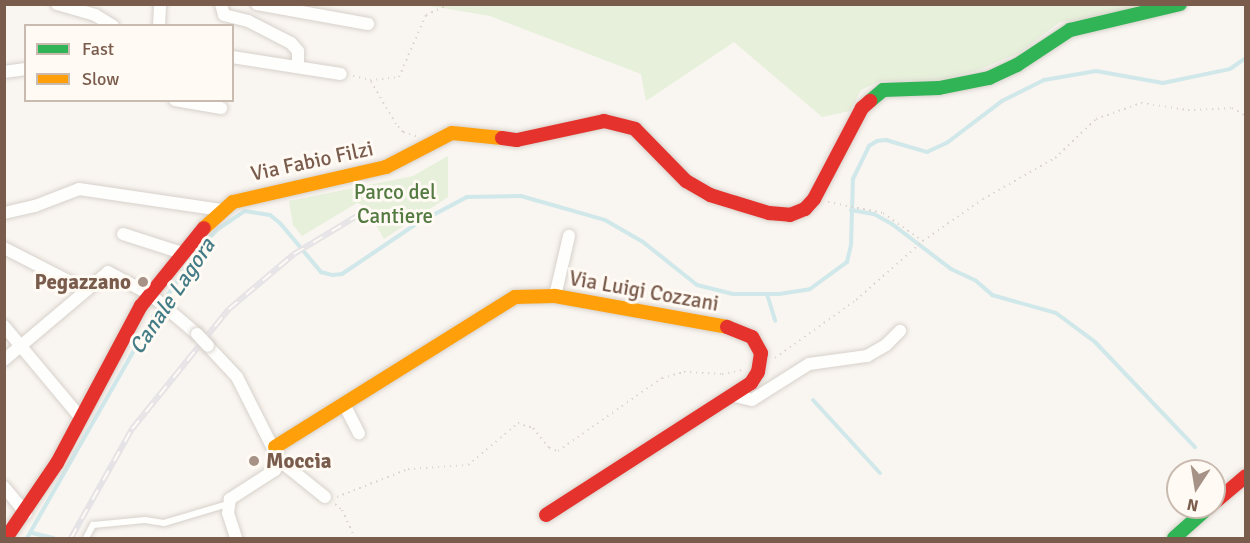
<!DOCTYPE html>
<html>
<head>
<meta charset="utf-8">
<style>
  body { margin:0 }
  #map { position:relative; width:1250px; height:543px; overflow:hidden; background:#f9f5f0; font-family:Signika,sans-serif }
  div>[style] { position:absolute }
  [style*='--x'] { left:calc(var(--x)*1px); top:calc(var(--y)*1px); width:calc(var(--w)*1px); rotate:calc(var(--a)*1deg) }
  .green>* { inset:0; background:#e7f0db }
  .stream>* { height:4px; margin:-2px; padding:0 2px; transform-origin:2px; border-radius:2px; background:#d0e8ea }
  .path>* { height:2px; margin-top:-1px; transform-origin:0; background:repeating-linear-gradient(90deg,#dcd5d0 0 1.5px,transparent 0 6px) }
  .roads { filter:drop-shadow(0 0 2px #d7d1cb) drop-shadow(0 0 2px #d7d1cb) }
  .lane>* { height:6px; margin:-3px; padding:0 3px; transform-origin:3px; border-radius:3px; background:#fefefd }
  .street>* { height:12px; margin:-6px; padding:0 6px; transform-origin:6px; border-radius:6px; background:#fefefd }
  .fast>* { height:14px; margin:-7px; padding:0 7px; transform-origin:7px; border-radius:7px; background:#30b455 }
  .slow>* { height:14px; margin:-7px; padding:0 7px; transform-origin:7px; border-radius:7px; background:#ff9f0a }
  .jam>* { height:14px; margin:-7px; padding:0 7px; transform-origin:7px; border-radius:7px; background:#e5322d }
  .rail>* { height:6px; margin-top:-3px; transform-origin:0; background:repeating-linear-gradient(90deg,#fffaf3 0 11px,#e6e3e7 0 22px); box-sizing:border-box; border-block:2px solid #e6e3e7 }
  .bridges { filter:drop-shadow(0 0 2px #d7d1cb) drop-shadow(0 0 2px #d7d1cb) }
  .street-bridge>* { height:12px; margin:-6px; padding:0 6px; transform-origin:6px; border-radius:6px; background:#fefefd }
  .dots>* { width:16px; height:16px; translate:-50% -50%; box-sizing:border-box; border:3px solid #fffaf3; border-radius:50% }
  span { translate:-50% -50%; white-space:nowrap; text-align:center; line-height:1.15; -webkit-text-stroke:6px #fffaf3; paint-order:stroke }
  .street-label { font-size:21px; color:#7a5c4d }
  .park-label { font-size:21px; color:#537a41 }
  .poi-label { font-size:21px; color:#7a5c4d; font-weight:700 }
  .right { translate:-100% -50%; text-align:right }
  .left { translate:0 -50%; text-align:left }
  .water-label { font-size:22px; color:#437c86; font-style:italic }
  .frame { position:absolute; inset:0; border:6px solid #7a5c4d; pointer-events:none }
  .legend { position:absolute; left:24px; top:24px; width:210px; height:78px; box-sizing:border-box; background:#fffaf3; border:2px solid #cabbb1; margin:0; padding:8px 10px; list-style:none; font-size:18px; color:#7a5c4d }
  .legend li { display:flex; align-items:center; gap:12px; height:30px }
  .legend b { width:30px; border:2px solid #cabbb1 }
  .north { position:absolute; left:1166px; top:459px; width:60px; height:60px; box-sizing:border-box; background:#fffaf3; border:2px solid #cabbb1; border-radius:50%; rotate:192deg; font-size:16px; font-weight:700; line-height:24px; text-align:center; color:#7a5c4d }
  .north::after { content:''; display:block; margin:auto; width:21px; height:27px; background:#a69286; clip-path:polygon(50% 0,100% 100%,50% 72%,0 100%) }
</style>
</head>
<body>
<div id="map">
  <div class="green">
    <i style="clip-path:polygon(425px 5px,1141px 5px,1092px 19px,1060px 22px,1021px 52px,979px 70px,940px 80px,881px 81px,861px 90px,850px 111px,822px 117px,734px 42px,646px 101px,641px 74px,490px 16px)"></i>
    <i style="clip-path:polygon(448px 156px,448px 197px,384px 239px,365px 206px,357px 203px,302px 236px,293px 225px,289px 201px,413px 176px)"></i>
  </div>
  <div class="stream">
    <i style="--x:851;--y:210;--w:23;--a:10"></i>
    <i style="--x:874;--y:214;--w:21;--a:29"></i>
    <i style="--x:892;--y:224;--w:74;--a:37.3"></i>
    <i style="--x:951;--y:269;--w:26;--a:25"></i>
    <i style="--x:975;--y:280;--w:23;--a:41"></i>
    <i style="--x:992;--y:295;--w:66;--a:15.7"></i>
    <i style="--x:1056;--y:313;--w:49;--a:36.6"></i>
    <i style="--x:1095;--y:342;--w:145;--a:46.4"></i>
    <i style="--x:767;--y:294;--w:28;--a:73"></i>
    <i style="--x:813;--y:400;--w:99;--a:47.5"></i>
    <i style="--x:32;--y:533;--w:22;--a:13"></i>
    <i style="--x:27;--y:538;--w:257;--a:-60.3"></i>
    <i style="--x:154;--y:315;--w:86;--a:-55.4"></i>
    <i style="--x:203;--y:244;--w:21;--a:-45"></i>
    <i style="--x:218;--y:229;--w:32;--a:-34"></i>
    <i style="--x:245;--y:211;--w:25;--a:9"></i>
    <i style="--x:270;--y:215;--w:13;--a:39"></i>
    <i style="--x:280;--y:223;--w:64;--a:50.1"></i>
    <i style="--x:321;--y:272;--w:11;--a:15"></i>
    <i style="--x:332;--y:275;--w:10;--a:-6"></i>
    <i style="--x:342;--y:274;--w:89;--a:-34"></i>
    <i style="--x:416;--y:224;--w:58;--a:-27.9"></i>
    <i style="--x:467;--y:197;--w:54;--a:-1.1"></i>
    <i style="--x:521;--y:196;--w:87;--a:15.9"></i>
    <i style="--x:605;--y:220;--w:44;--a:30.1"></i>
    <i style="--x:643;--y:242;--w:69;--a:38.5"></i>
    <i style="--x:697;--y:285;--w:36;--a:14"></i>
    <i style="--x:732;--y:294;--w:47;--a:0"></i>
    <i style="--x:779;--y:294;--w:31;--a:-9"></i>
    <i style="--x:810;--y:289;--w:46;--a:-36.1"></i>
    <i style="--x:847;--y:262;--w:17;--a:-77"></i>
    <i style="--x:851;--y:245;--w:66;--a:-88.3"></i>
    <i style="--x:853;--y:179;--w:37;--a:-64"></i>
    <i style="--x:869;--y:146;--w:9;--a:-32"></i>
    <i style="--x:877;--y:141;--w:9;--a:-6"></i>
    <i style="--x:886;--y:140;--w:43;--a:16.3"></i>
    <i style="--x:927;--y:152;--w:23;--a:-25"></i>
    <i style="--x:948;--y:142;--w:68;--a:-37.2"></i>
    <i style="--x:1002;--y:101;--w:47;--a:-26.6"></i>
    <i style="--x:1044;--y:80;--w:53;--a:-9.8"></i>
    <i style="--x:1096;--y:71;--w:68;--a:10.2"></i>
    <i style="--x:1163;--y:83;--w:68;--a:-11.8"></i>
    <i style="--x:1230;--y:69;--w:19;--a:-35"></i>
  </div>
  <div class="path">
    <i style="--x:353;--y:76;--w:17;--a:13"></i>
    <i style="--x:416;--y:136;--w:14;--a:-163"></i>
    <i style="--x:403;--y:132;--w:11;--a:-131"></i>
    <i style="--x:396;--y:124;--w:51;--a:-120.6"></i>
    <i style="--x:370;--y:80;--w:29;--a:-6"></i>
    <i style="--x:399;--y:77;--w:68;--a:-66.5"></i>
    <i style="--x:426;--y:15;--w:26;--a:-25"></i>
    <i style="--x:828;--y:202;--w:56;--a:11.3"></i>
    <i style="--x:883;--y:213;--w:49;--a:35"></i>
    <i style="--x:775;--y:358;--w:100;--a:-35.6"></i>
    <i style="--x:856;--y:300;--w:89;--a:-41.4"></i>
    <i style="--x:923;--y:241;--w:73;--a:-35"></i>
    <i style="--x:983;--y:199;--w:83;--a:-29.7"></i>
    <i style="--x:1055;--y:158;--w:57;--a:-43.6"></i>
    <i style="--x:1096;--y:119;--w:48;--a:-19.6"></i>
    <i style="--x:1141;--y:103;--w:48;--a:8.5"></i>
    <i style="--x:1188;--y:110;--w:44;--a:-2.6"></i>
    <i style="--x:1232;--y:108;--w:16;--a:30"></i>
    <i style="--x:337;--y:497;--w:76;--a:-21.5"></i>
    <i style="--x:408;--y:469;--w:60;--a:-3.8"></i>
    <i style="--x:468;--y:465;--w:65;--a:-40"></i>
    <i style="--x:518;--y:423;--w:16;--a:18"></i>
    <i style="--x:533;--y:428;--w:26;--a:51"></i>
    <i style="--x:549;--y:448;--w:9;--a:18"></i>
    <i style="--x:558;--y:451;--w:127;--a:-35.1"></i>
    <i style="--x:662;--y:378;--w:23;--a:-15"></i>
    <i style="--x:684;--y:372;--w:38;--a:3"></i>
    <i style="--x:722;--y:374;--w:20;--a:-11"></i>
    <i style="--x:335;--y:504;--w:9;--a:41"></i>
    <i style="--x:342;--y:510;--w:31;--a:65"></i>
  </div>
  <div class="roads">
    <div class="lane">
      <i style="--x:86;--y:538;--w:15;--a:-62"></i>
      <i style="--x:93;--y:525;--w:52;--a:-5.5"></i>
      <i style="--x:145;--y:520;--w:19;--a:9"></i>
      <i style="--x:164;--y:523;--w:67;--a:-16.5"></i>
    </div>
    <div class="street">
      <i style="--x:57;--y:4;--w:40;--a:16"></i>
      <i style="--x:95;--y:15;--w:21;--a:31"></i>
      <i style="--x:221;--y:4;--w:11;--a:75"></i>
      <i style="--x:224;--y:15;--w:25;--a:14"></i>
      <i style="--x:248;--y:21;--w:48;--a:27.1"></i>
      <i style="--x:291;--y:43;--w:11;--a:49"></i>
      <i style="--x:298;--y:51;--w:14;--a:90"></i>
      <i style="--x:257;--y:4;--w:113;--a:10.2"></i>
      <i style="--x:159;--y:26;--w:22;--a:-87"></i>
      <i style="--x:232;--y:57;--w:110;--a:8.9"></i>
      <i style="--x:4;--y:72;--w:22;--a:-8"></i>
      <i style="--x:175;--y:100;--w:47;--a:9.9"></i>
      <i style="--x:4;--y:213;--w:32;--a:-13"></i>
      <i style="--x:35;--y:206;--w:47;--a:-21.1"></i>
      <i style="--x:79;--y:189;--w:144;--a:8.4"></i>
      <i style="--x:123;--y:234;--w:62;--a:17.9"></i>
      <i style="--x:4;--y:248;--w:90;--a:27.1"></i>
      <i style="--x:555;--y:296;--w:62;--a:-76.9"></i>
      <i style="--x:4;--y:326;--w:120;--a:50.1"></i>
      <i style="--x:208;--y:346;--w:42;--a:46.9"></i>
      <i style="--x:237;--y:377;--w:93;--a:63.2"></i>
      <i style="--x:279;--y:460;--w:11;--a:112"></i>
      <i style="--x:275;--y:470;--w:54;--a:147.2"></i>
      <i style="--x:230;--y:499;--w:14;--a:98"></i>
      <i style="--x:228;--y:513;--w:26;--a:72"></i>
      <i style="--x:4;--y:360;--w:136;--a:-40.2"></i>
      <i style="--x:108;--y:272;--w:49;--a:28.1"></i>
      <i style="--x:151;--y:295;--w:60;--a:40.3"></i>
      <i style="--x:735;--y:396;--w:17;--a:13"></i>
      <i style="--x:752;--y:400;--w:67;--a:-32.3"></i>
      <i style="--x:809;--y:364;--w:59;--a:-7.9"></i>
      <i style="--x:867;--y:356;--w:22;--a:-30"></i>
      <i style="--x:886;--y:345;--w:20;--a:-45"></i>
      <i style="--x:344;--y:404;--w:33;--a:63"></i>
      <i style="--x:279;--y:460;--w:59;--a:38.8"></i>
      <i style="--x:4;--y:487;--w:34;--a:50"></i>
    </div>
    <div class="fast">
      <i style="--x:870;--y:101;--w:17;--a:-40"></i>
      <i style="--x:883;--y:90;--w:56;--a:-2"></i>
      <i style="--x:939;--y:88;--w:51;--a:-11.3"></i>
      <i style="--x:989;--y:78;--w:31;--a:-25"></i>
      <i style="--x:1017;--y:65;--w:64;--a:-33.4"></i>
      <i style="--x:1070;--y:30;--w:113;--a:-13.3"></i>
      <i style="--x:1174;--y:538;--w:47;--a:-41.5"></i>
    </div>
    <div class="slow">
      <i style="--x:204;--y:228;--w:39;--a:-42"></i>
      <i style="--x:233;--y:202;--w:157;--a:-12.9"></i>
      <i style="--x:386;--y:167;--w:74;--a:-27.3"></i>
      <i style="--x:452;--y:133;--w:50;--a:5.7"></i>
      <i style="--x:275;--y:447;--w:283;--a:-32"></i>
      <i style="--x:515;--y:297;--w:40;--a:-1.4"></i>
      <i style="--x:555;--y:296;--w:175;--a:10.2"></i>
    </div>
    <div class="jam">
      <i style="--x:502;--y:138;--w:15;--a:8"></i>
      <i style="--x:517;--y:140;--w:89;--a:-12.3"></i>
      <i style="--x:604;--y:121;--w:32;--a:14"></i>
      <i style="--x:635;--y:129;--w:73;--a:45.6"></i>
      <i style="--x:686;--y:181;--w:28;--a:30"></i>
      <i style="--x:710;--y:195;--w:62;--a:17"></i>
      <i style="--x:769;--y:213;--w:21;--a:5"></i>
      <i style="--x:790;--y:215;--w:16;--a:-22"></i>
      <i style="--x:805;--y:209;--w:13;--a:-48"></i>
      <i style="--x:814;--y:199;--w:103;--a:-62.2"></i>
      <i style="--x:862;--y:108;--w:11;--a:-41"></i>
      <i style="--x:1214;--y:503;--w:42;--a:-40.2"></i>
      <i style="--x:546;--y:515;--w:244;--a:-32.8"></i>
      <i style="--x:751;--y:383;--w:13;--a:-58"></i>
      <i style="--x:758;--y:372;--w:19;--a:-81"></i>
      <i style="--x:761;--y:353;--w:18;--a:-119"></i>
      <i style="--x:752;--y:337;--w:27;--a:-158"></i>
      <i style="--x:6;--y:538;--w:91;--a:-55.8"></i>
      <i style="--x:57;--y:463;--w:178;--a:-61.9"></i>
      <i style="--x:141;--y:306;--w:100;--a:-51.1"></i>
    </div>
  </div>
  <div class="rail">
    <i style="--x:71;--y:538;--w:125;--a:-60.8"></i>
    <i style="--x:132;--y:429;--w:154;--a:-51.1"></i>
    <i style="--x:229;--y:309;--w:85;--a:-40.2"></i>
    <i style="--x:294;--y:254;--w:74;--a:-31.1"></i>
  </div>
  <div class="bridges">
    <div class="street-bridge">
      <i style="--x:197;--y:334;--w:16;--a:47"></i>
    </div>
  </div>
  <div class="dots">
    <i style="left:143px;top:282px;background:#a69286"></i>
    <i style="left:254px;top:461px;background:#a69286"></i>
  </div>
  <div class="street-label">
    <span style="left:312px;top:161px;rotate:-12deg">Via Fabio Filzi</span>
    <span style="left:644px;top:291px;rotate:10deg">Via Luigi Cozzani</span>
  </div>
  <div class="park-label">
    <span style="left:395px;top:204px">Parco del<br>Cantiere</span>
  </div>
  <div class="poi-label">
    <span class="right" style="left:131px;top:282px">Pegazzano</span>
    <span class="left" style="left:266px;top:461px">Moccia</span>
  </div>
  <div class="water-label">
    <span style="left:172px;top:296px;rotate:-56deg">Canale Lagora</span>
  </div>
  <div class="frame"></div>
  <ul class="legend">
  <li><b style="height:8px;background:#30b455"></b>Fast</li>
  <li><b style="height:8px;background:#ff9f0a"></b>Slow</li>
  </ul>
  <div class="north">N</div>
</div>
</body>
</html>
